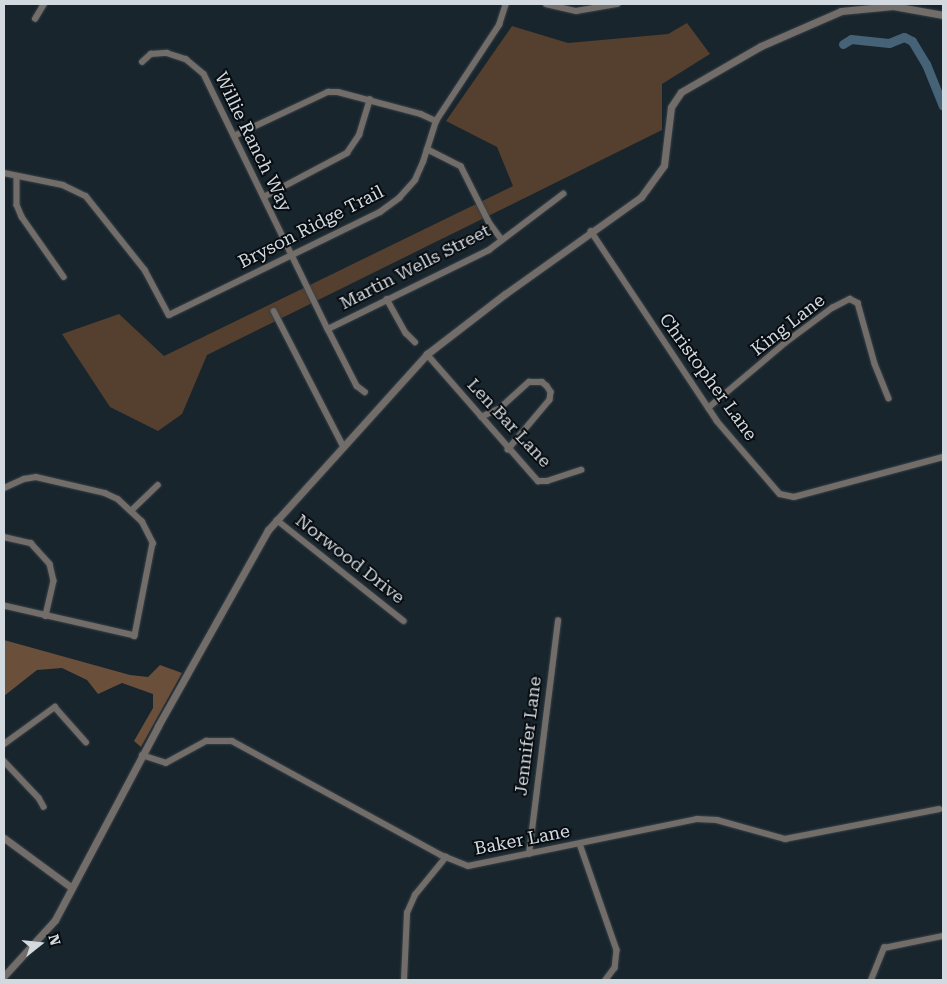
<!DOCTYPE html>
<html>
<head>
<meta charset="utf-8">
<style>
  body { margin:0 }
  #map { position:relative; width:947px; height:984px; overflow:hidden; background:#19252d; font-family:"Roboto Serif",serif }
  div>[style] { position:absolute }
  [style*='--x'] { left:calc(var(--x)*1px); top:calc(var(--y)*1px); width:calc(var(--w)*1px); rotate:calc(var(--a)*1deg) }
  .green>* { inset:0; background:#553f2e }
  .forest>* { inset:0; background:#6a4f3b }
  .river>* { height:9px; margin:-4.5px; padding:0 4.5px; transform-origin:4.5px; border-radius:4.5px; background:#456277 }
  .roads { filter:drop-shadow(0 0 1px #374249) drop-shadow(0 0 1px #374249) }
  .minor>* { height:5.5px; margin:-2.75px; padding:0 2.75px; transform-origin:2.75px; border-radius:2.75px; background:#736d69 }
  .tertiary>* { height:7px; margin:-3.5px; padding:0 3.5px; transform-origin:3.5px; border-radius:3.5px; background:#736d69 }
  span { translate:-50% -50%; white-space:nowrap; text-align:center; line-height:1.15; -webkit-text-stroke:4px #080d11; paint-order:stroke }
  .street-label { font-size:18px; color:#d2d9df }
  .frame { position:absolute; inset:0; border:5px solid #d2d9df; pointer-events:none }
  .north { position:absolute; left:15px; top:919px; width:50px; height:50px; -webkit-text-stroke:4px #080d11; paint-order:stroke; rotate:74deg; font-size:14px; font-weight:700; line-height:20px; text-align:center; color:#d2d9df }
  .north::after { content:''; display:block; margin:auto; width:18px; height:22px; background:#d2d9df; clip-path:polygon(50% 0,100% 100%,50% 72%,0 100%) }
</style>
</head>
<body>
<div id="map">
  <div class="green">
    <i style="clip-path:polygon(687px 23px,710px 54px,662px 84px,662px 130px,207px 355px,182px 414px,158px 431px,110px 407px,62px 334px,119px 314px,164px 356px,513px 186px,497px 147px,446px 121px,512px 26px,568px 43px,668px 34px)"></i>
  </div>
  <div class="forest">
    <i style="clip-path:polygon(4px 640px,130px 675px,148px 677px,160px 665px,182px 673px,141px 747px,134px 741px,153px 708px,153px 694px,122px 683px,98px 694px,87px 680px,62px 668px,37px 670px,4px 696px)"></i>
  </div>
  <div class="river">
    <i style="--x:843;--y:44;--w:9;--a:-32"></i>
    <i style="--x:851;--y:39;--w:38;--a:6"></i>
    <i style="--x:889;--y:43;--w:16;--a:-22"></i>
    <i style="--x:904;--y:37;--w:9;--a:27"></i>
    <i style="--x:912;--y:41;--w:27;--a:59"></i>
    <i style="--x:926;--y:64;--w:45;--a:68"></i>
  </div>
  <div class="roads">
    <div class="minor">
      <i style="--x:546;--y:4;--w:31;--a:13"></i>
      <i style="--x:576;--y:11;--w:42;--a:-9.7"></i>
      <i style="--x:35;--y:19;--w:17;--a:-59"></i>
      <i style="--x:142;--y:62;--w:12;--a:-42"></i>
      <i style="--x:151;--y:54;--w:16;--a:-4"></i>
      <i style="--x:167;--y:53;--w:20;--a:18"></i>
      <i style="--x:186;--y:59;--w:23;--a:40"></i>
      <i style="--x:204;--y:74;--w:284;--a:64.1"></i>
      <i style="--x:328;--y:329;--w:64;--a:63"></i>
      <i style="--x:357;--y:386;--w:10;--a:37"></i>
      <i style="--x:234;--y:136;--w:104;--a:-25.1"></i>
      <i style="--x:328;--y:92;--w:10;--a:0"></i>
      <i style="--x:338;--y:92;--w:86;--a:14.8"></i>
      <i style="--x:421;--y:114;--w:17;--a:25"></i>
      <i style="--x:427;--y:149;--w:38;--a:27"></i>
      <i style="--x:461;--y:166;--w:63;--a:63.4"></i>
      <i style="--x:489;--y:222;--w:22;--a:54"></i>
      <i style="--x:4;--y:173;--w:60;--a:11.5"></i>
      <i style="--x:63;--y:185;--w:25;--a:26"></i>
      <i style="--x:86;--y:196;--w:95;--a:51.4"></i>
      <i style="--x:145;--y:270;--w:51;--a:61.9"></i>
      <i style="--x:169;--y:315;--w:235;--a:-26"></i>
      <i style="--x:380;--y:212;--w:24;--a:-36"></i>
      <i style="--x:399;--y:198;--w:24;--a:-48"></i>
      <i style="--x:415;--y:180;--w:20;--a:-66"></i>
      <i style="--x:423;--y:162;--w:43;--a:-72.4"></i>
      <i style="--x:436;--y:121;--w:115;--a:-56.7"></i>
      <i style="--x:499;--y:25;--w:22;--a:-72"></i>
      <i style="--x:17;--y:176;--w:29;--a:90"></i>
      <i style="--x:17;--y:205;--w:13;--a:67"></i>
      <i style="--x:22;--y:217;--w:73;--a:55"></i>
      <i style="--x:264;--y:197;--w:94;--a:-27.9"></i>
      <i style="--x:347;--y:153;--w:22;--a:-56"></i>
      <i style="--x:359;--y:135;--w:37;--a:-73"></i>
      <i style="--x:591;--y:231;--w:228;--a:56.4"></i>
      <i style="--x:717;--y:421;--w:96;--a:49.2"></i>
      <i style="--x:780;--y:494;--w:14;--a:12"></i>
      <i style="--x:794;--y:497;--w:154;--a:-15"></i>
      <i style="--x:387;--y:299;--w:39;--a:61"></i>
      <i style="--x:406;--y:333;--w:13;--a:45"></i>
      <i style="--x:274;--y:311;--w:151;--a:62.8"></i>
      <i style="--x:328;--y:329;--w:179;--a:-26.1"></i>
      <i style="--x:489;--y:250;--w:93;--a:-37.1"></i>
      <i style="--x:427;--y:354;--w:169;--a:48.8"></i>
      <i style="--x:538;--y:481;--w:9;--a:0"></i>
      <i style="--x:547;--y:481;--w:36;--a:-18"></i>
      <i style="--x:708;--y:408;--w:101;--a:-40.2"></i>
      <i style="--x:785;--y:343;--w:59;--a:-36.7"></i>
      <i style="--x:832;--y:308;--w:20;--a:-27"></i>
      <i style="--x:850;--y:299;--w:9;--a:27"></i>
      <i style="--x:858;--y:303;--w:63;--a:74.4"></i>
      <i style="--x:875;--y:364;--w:37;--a:68"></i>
      <i style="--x:481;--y:417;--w:21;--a:-25"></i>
      <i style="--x:500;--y:408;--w:39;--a:-42"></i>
      <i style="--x:529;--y:382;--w:13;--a:0"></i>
      <i style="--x:542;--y:382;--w:6;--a:39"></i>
      <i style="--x:547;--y:386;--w:7;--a:56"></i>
      <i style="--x:551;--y:392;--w:8;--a:97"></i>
      <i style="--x:550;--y:400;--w:65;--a:130"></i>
      <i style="--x:4;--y:488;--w:22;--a:-24"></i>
      <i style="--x:24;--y:479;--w:12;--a:-9"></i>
      <i style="--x:36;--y:477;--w:71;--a:13.1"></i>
      <i style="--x:105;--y:493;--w:14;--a:25"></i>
      <i style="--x:118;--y:499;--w:33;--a:43"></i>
      <i style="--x:142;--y:521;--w:25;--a:63"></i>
      <i style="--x:153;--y:543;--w:95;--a:101"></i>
      <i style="--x:135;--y:636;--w:134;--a:-167.1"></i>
      <i style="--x:131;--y:511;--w:37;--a:-44"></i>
      <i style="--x:277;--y:520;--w:162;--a:38.5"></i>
      <i style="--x:4;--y:537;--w:28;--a:13"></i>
      <i style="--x:31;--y:543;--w:28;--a:48"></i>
      <i style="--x:50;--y:564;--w:17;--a:77"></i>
      <i style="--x:54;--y:581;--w:36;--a:103"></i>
      <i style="--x:4;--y:744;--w:63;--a:-36"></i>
      <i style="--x:55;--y:707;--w:47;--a:48.5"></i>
      <i style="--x:142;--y:755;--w:25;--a:18"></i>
      <i style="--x:166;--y:763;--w:46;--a:-28.8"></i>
      <i style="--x:206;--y:741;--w:26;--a:0"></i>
      <i style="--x:232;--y:741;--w:238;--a:28.6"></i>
      <i style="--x:441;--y:855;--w:29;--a:22"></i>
      <i style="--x:468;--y:866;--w:234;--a:-11.6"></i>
      <i style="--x:697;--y:819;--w:20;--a:3"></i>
      <i style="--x:717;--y:820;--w:71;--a:15.6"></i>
      <i style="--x:785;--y:839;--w:157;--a:-11"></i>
      <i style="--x:4;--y:761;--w:51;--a:46.6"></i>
      <i style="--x:39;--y:798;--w:10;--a:61"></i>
      <i style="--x:580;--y:844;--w:112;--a:70.8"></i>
      <i style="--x:617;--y:950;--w:18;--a:96"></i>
      <i style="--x:615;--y:968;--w:15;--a:127"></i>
      <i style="--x:529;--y:854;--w:235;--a:-82.9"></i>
      <i style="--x:404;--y:980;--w:67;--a:-87.4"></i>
      <i style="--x:407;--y:913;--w:20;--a:-66"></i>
      <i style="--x:415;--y:895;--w:49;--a:-50.8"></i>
      <i style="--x:871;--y:980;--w:35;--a:-68"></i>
      <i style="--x:884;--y:948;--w:60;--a:-11.5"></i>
    </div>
    <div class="tertiary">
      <i style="--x:4;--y:838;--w:84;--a:36.3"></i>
      <i style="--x:4;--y:976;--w:76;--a:-47.7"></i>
      <i style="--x:55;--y:920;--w:220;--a:-62"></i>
      <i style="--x:158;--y:726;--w:225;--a:-60.7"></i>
      <i style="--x:268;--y:530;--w:237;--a:-47.9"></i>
      <i style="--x:427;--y:354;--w:98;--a:-37.6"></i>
      <i style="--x:505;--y:294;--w:167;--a:-35.5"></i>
      <i style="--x:641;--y:197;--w:39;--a:-54"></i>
      <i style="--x:664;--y:165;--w:58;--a:-83.1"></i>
      <i style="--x:671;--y:107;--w:18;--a:-56"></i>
      <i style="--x:681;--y:92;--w:92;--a:-29.9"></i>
      <i style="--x:761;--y:46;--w:87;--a:-23.6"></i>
      <i style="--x:841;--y:11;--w:52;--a:-5.5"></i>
      <i style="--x:893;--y:6;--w:51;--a:10.2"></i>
    </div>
  </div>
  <div class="street-label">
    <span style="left:253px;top:142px;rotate:64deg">Willie Ranch Way</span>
    <span style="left:311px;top:227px;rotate:-27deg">Bryson Ridge Trail</span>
    <span style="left:415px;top:267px;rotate:-27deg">Martin Wells Street</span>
    <span style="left:788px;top:325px;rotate:-38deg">King Lane</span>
    <span style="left:708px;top:377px;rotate:54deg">Christopher Lane</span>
    <span style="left:509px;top:423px;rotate:47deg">Len Bar Lane</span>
    <span style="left:350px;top:559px;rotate:38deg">Norwood Drive</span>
    <span style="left:528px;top:736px;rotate:-83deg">Jennifer Lane</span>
    <span style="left:522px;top:840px;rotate:-11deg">Baker Lane</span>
  </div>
  <div class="frame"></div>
  <div class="north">N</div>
</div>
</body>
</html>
